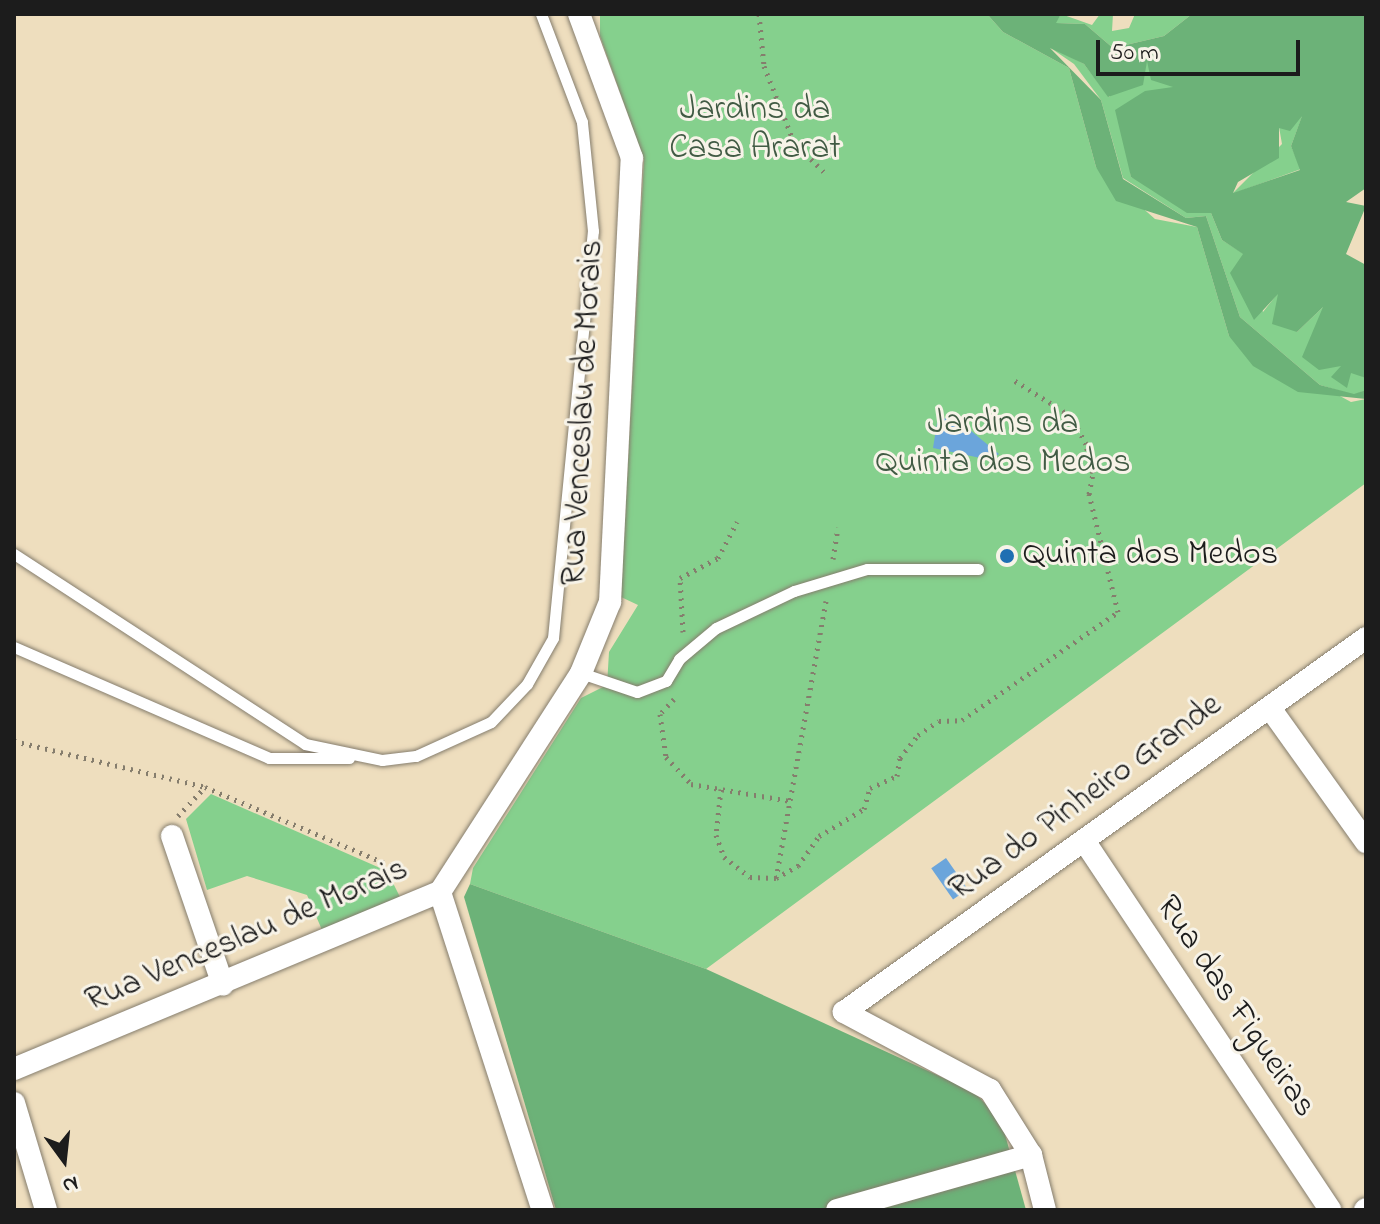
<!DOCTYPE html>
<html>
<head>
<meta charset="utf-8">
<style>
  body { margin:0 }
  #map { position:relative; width:1380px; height:1224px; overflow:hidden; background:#eedebe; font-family:"Indie Flower",sans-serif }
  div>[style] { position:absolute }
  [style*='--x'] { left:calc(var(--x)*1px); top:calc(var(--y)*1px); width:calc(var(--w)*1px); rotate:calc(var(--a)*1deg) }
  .green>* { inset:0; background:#85d08d }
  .forest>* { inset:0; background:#6cb278 }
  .water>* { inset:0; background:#6ba5db; transform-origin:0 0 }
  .path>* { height:5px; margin-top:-2.5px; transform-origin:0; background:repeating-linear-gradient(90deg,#857d6d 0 2px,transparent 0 8px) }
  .roads { filter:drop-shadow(0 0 2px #857d6d) drop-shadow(0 0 2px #857d6d) }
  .service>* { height:11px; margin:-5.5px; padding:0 5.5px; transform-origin:5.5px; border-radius:5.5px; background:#fff }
  .minor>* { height:22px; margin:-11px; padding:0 11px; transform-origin:11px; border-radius:11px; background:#fff }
  .dots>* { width:22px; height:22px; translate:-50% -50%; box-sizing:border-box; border:4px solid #f7f3e8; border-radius:50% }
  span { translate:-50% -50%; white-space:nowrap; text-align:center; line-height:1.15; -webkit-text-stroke:6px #f7f3e8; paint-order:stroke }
  .park-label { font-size:34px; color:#415b44 }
  .street-label { font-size:34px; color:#1c1c1c }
  .poi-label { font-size:34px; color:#1c1c1c }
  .left { translate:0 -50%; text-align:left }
  .frame { position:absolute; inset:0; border:16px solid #1c1c1c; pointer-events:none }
  .north { position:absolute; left:24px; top:1120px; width:80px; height:80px; -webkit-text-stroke:6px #f7f3e8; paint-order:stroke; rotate:165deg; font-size:22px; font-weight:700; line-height:32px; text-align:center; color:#1c1c1c }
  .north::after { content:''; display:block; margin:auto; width:28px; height:36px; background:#1c1c1c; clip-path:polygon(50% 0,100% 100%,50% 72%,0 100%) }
  .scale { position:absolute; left:1096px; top:40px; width:204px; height:36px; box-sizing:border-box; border:4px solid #1c1c1c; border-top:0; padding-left:10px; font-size:24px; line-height:28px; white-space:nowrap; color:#1c1c1c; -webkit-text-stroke:6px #f7f3e8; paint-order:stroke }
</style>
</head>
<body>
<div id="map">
  <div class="green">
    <i style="clip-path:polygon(600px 14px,987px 14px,1003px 32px,1069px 68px,1096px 167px,1155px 219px,1197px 227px,1229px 336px,1351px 402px,1366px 399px,1366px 483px,706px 969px,470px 884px,473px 868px,581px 698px,607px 685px,609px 652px,638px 605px,621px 597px,644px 160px,600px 36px)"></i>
    <i style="clip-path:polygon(1061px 14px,1092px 25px,1100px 14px,1113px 14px,1112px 31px,1129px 28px,1135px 14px,1192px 14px,1164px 36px,1113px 48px,1085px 24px,1055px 23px)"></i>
    <i style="clip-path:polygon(1042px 42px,1084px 64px,1109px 97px,1147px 58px,1176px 88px,1126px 135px,1131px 177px,1211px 213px,1222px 240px,1244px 254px,1263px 312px,1278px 293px,1279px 309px,1297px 332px,1324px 306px,1313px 365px,1341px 366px,1366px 378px,1366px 390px,1354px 395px,1320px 385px,1240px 317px,1206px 216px,1186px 218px,1123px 178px,1101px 100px,1074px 64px)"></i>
    <i style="clip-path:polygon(1303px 114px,1291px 146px,1301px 169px,1232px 194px,1282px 144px,1279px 127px)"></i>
    <i style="clip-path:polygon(211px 794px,387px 871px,400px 897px,325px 937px,307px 895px,247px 876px,207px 890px,186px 819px)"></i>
  </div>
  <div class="forest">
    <i style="clip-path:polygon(evenodd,987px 14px,1061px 14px,1056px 23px,1085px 24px,1113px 48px,1164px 36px,1192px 14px,1366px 14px,1366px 188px,1346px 202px,1366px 206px,1346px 254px,1366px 265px,1366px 378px,1351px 373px,1347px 388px,1331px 377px,1341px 366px,1319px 370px,1302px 357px,1323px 307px,1297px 332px,1272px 324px,1278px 294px,1254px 320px,1230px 273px,1243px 254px,1222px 240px,1211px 213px,1187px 213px,1131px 177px,1115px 110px,1145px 91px,1173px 87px,1151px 80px,1147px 61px,1143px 85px,1108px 97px,1084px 64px,1050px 48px,1101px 100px,1123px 179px,1186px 218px,1206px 216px,1240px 317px,1320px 385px,1354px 394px,1366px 390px,1366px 399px,1298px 392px,1253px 366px,1229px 336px,1197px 227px,1116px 201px,1096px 167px,1069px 68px,1003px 32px,987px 14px,1302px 116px,1291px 146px,1300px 170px,1233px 193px,1238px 182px,1279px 158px,1279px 128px,1290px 131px,1302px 116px)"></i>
    <i style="clip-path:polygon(470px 884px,706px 969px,974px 1092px,1001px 1120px,1026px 1210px,556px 1210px,464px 897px)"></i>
  </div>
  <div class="water">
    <i style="clip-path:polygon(938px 417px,959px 421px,999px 454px,990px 460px,933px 448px)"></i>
    <i style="left:946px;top:858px;width:38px;height:18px;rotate:55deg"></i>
  </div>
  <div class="path">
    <i style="--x:759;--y:14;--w:52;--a:84.5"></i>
    <i style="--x:764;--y:66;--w:82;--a:68.5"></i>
    <i style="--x:794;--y:142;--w:42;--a:45"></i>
    <i style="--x:833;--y:559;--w:32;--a:-81"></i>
    <i style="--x:826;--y:601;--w:281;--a:100.2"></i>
    <i style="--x:776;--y:878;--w:25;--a:-29"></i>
    <i style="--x:798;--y:866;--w:37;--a:-55"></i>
    <i style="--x:819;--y:836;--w:52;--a:-31"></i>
    <i style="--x:864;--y:809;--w:22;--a:-74"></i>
    <i style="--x:870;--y:788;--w:30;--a:-24"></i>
    <i style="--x:897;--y:776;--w:18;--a:-81"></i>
    <i style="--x:900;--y:758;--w:29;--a:-52"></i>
    <i style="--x:918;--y:735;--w:25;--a:-34"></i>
    <i style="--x:939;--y:721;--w:23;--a:-2"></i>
    <i style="--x:962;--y:720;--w:190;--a:-34.7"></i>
    <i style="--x:1118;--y:612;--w:122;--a:-103.8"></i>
    <i style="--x:1089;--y:494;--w:21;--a:-79"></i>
    <i style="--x:1093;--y:473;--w:30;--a:-104"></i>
    <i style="--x:1086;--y:444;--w:32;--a:-118"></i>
    <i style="--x:1071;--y:416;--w:70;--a:-147.9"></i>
    <i style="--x:683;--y:632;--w:54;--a:-93.2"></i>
    <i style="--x:680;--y:578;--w:43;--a:-27.8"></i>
    <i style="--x:718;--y:558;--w:41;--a:-62.2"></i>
    <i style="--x:674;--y:699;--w:21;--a:133"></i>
    <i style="--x:660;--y:714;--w:43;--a:82.1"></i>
    <i style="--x:666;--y:757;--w:37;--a:47"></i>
    <i style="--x:691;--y:784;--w:100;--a:9.7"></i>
    <i style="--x:14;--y:741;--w:196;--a:13.5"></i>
    <i style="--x:205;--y:787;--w:201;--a:22.9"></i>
    <i style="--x:390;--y:865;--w:23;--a:49"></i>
    <i style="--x:721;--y:789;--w:46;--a:96.2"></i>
    <i style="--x:716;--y:835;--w:23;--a:70"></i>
    <i style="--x:724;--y:857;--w:33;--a:38"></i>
    <i style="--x:750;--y:877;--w:26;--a:2"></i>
    <i style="--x:178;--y:816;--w:40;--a:-47"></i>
  </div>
  <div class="roads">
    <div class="service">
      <i style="--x:14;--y:554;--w:348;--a:33.1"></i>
      <i style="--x:305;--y:744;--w:79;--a:11.7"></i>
      <i style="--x:382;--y:760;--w:34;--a:-7"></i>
      <i style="--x:416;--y:756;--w:82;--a:-24.4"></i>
      <i style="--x:491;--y:722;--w:52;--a:-46.5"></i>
      <i style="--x:527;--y:684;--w:53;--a:-60.5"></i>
      <i style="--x:553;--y:638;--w:409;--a:-84.4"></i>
      <i style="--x:593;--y:231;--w:110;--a:-95.8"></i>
      <i style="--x:582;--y:122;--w:116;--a:-110.8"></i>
      <i style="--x:14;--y:647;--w:278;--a:23.5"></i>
      <i style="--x:269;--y:758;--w:80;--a:0"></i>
      <i style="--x:581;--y:673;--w:59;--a:18.7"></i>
      <i style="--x:637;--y:692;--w:31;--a:-21"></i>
      <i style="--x:666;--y:681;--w:26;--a:-59"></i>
      <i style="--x:679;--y:659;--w:48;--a:-40"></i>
      <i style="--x:716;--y:628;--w:86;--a:-25.4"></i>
      <i style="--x:794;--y:591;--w:76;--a:-16.8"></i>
      <i style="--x:867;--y:569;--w:111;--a:0"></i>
    </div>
    <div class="minor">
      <i style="--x:1270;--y:708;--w:165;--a:54.4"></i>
      <i style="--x:172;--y:836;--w:157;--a:71.1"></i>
      <i style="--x:1085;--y:842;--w:442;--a:56.3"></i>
      <i style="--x:440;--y:892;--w:334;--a:72.1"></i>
      <i style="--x:14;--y:1069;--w:461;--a:-22.6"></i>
      <i style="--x:440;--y:892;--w:260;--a:-57.2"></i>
      <i style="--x:581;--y:673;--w:77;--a:-67.8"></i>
      <i style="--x:610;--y:602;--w:445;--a:-87.2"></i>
      <i style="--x:632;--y:158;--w:153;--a:-110.2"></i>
      <i style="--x:14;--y:1103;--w:112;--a:73.3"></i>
      <i style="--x:837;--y:1210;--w:202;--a:-15.8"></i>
      <i style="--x:1045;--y:1210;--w:57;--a:-104.3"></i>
      <i style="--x:1031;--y:1155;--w:77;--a:-122.2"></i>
      <i style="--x:990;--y:1090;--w:166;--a:-151.9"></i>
      <i style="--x:844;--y:1012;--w:642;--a:-35.62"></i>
      <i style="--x:1365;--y:1210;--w:1;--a:-45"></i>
    </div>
  </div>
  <div class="dots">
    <i style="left:1007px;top:556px;background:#1f6fb2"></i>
  </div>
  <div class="park-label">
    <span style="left:755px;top:130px">Jardins da<br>Casa Ararat</span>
    <span style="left:1003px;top:444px">Jardins da<br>Quinta dos Medos</span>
  </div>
  <div class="street-label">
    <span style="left:584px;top:413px;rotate:-87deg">Rua Venceslau de Morais</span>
    <span style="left:1086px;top:798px;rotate:-36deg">Rua do Pinheiro Grande</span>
    <span style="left:247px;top:936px;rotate:-23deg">Rua Venceslau de Morais</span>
    <span style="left:1235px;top:1007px;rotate:56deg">Rua das Figueiras</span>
  </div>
  <div class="poi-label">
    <span class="left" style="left:1023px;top:556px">Quinta dos Medos</span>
  </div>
  <div class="frame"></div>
  <div class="north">N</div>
  <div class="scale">50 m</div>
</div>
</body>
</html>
